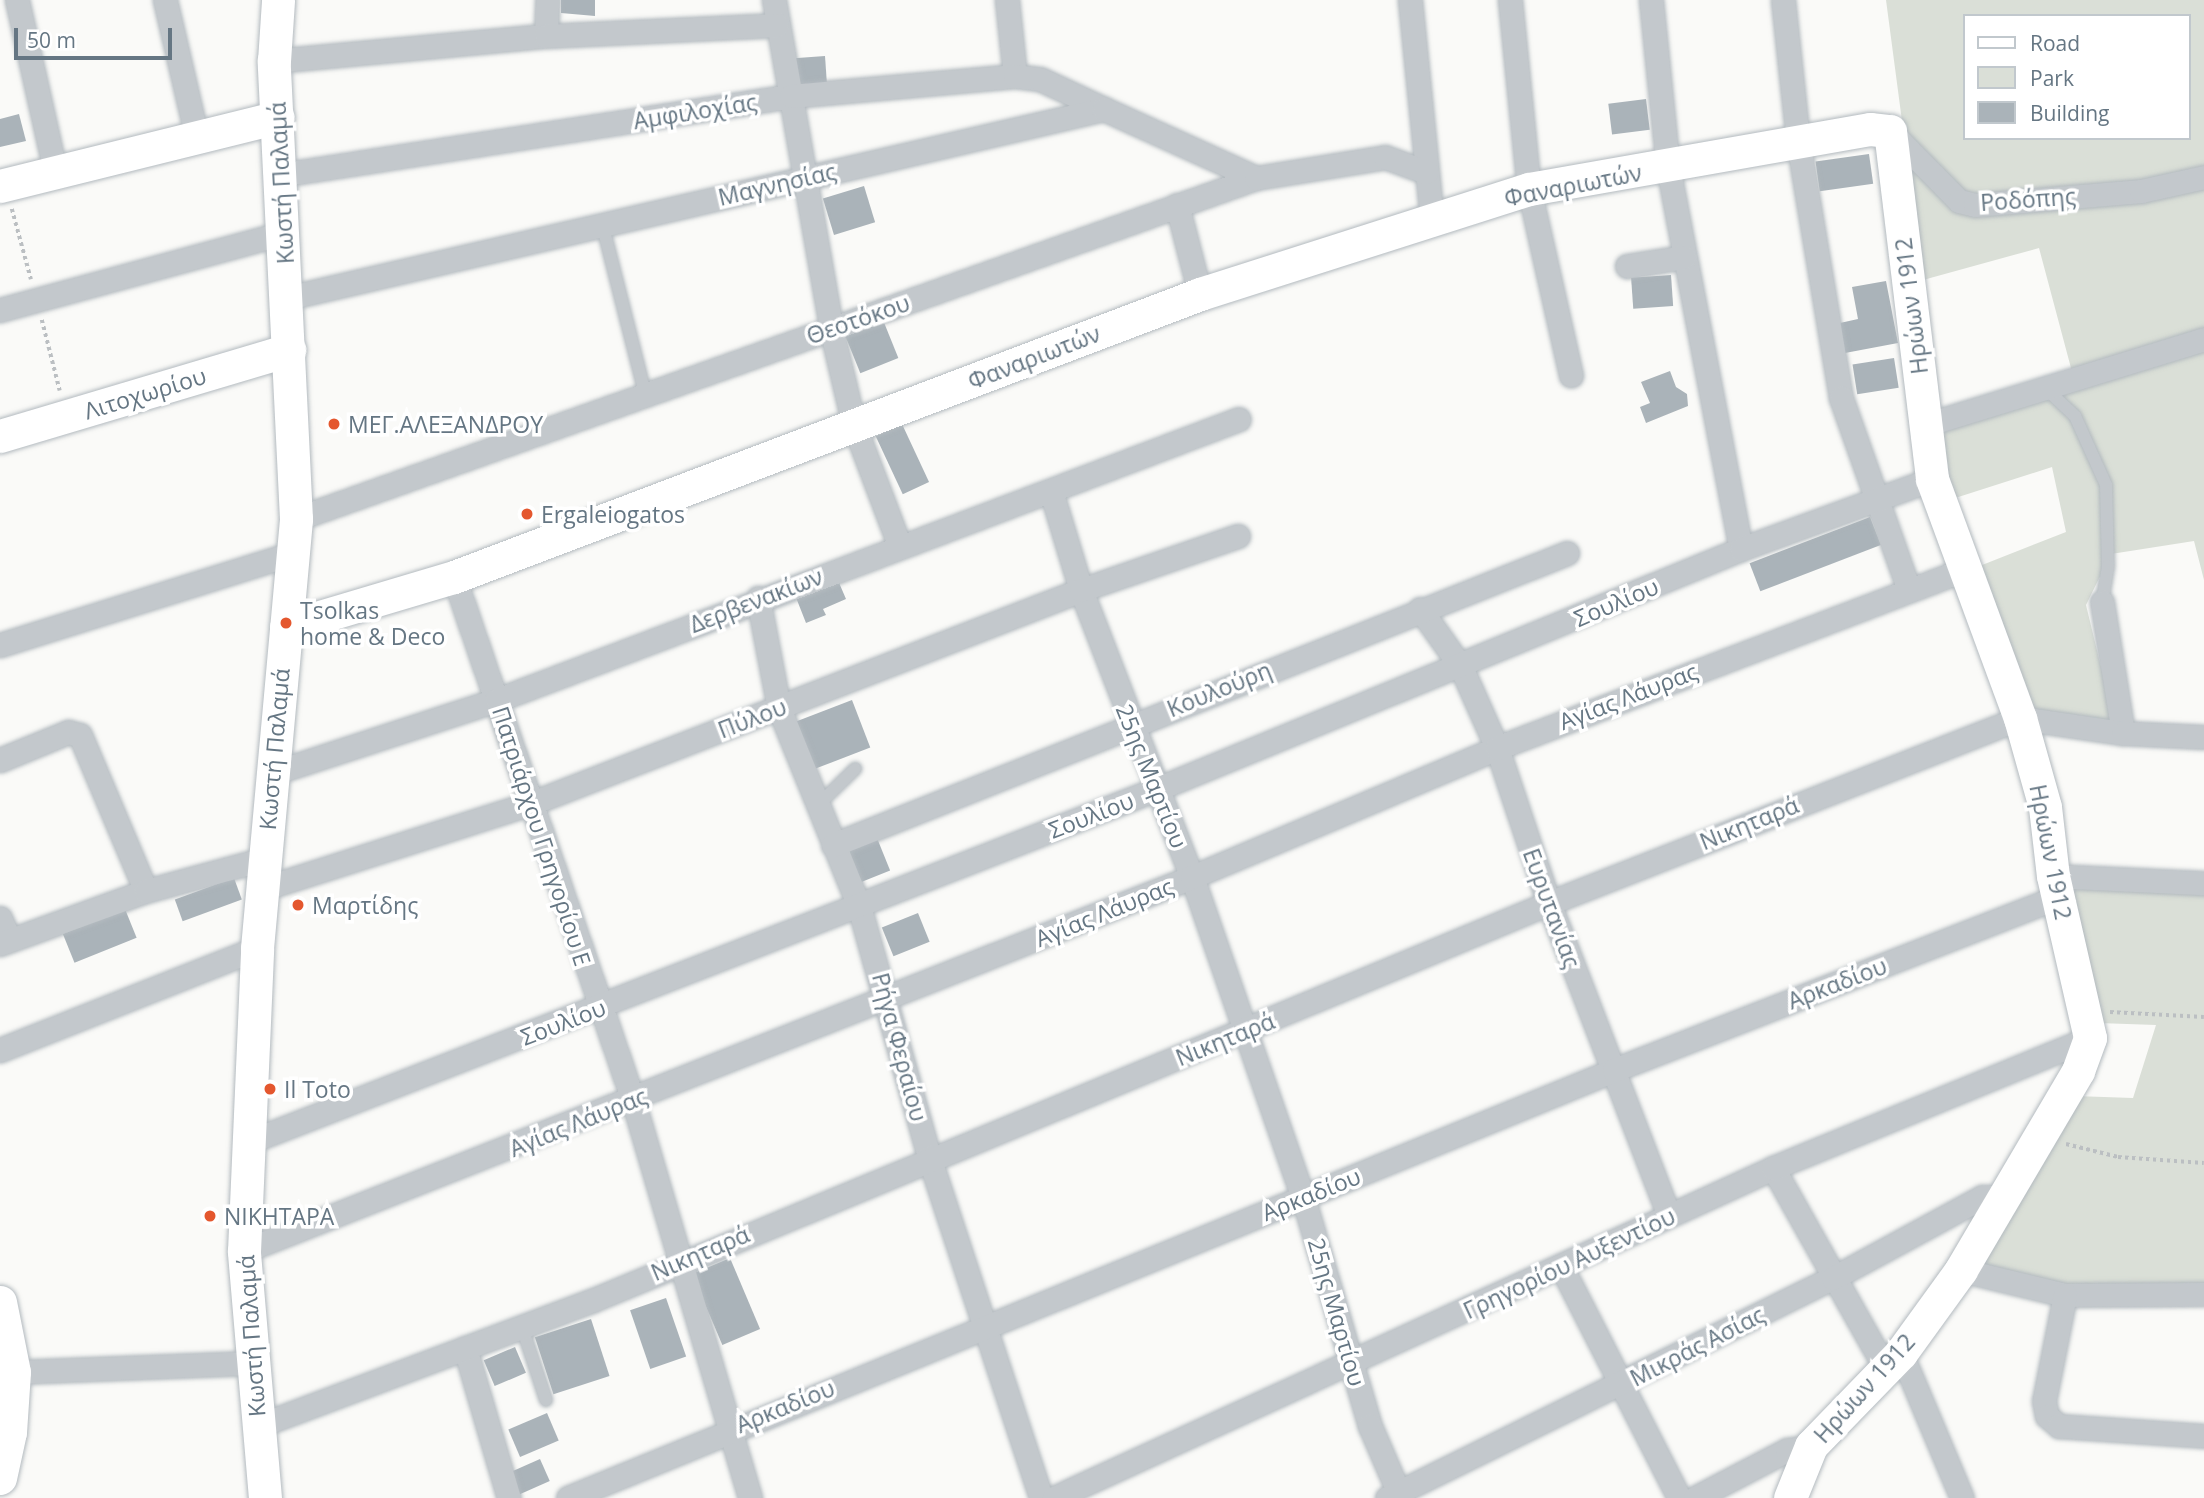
<!DOCTYPE html>
<html>
<head>
<meta charset="utf-8">
<style>
  body { margin:0 }
  #map { position:relative; width:2204px; height:1498px; overflow:hidden; background:#fafaf8; font-family:"Open Sans",sans-serif }
  div>[style] { position:absolute }
  [style*='--x'] { left:calc(var(--x)*1px); top:calc(var(--y)*1px); width:calc(var(--w)*1px); rotate:calc(var(--a)*1deg) }
  .green>* { inset:0; background:#dadfd7 }
  .building>* { inset:0; background:#aab3b9; transform-origin:0 0 }
  .path>* { height:3.5px; margin-top:-1.75px; transform-origin:0; background:repeating-linear-gradient(90deg,#bbbfc2 0 3.5px,transparent 0 7px) }
  .roads { filter:drop-shadow(0 0 2px #b3babf) drop-shadow(0 0 2px #b3babf) }
  .lane>* { height:12px; margin:-6px; padding:0 6px; transform-origin:6px; border-radius:6px; background:#c3c8cc }
  .street>* { height:23px; margin:-11.5px; padding:0 11.5px; transform-origin:11.5px; border-radius:11.5px; background:#c3c8cc }
  .secondary>* { height:33px; margin:-16.5px; padding:0 16.5px; transform-origin:16.5px; border-radius:16.5px; background:#fff }
  .dots>* { width:19px; height:19px; translate:-50% -50%; box-sizing:border-box; border:4px solid #fff; border-radius:50% }
  span { translate:-50% -50%; white-space:nowrap; text-align:center; line-height:1.15; -webkit-text-stroke:7px #fff; paint-order:stroke }
  .street-label { font-size:23px; color:#657683 }
  .poi-label { font-size:23px; color:#657683 }
  .left { translate:0 -50%; text-align:left }
  .legend { position:absolute; left:1963px; top:14px; width:228px; height:126px; box-sizing:border-box; background:#fff; border:2px solid #c1c8cd; margin:0; padding:9px 12px; list-style:none; font-size:21px; color:#657683 }
  .legend li { display:flex; align-items:center; gap:14px; height:35px }
  .legend b { width:35px; border:2px solid #c1c8cd }
  .scale { position:absolute; left:14px; top:28px; width:158px; height:32px; box-sizing:border-box; border:4px solid #657683; border-top:0; padding-left:9px; font-size:21px; line-height:24px; white-space:nowrap; color:#657683; -webkit-text-stroke:5px #fff; paint-order:stroke }
</style>
</head>
<body>
<div id="map">
  <div class="green">
    <i style="clip-path:polygon(evenodd,1886px 0,2204px 0,2204px 580px,2194px 541px,2111px 554px,2086px 605px,2115px 725px,2026px 708px,1977px 567px,2066px 532px,2052px 467px,1949px 500px,1935px 435px,2075px 383px,2039px 248px,1923px 280px,1886px 0,1964px 16px,2188px 16px,2188px 138px,1964px 138px,1964px 16px)"></i>
    <i style="clip-path:polygon(2061px 886px,2204px 891px,2204px 1287px,2068px 1286px,1978px 1266px,2075px 1096px,2133px 1098px,2156px 1025px,2098px 1023px)"></i>
  </div>
  <div class="building">
    <i style="clip-path:polygon(561px 0,595px 0,595px 16px,561px 13px)"></i>
    <i style="left:825px;top:56px;width:29px;height:31px;rotate:86deg"></i>
    <i style="left:1646px;top:99px;width:31px;height:38px;rotate:83deg"></i>
    <i style="clip-path:polygon(19px 114px,26px 141px,0 147px,0 119px)"></i>
    <i style="left:1869px;top:154px;width:30px;height:54px;rotate:82deg"></i>
    <i style="left:864px;top:186px;width:38px;height:43px;rotate:73deg"></i>
    <i style="left:1671px;top:275px;width:31px;height:40px;rotate:86deg"></i>
    <i style="clip-path:polygon(1886px 281px,1898px 343px,1845px 353px,1840px 323px,1858px 319px,1852px 287px)"></i>
    <i style="left:883px;top:320px;width:41px;height:41px;rotate:68deg"></i>
    <i style="left:1894px;top:358px;width:30px;height:42px;rotate:81deg"></i>
    <i style="clip-path:polygon(1670px 371px,1676px 387px,1687px 394px,1688px 406px,1646px 423px,1640px 407px,1650px 403px,1641px 382px)"></i>
    <i style="left:902px;top:424px;width:64px;height:29px;rotate:65deg"></i>
    <i style="left:1870px;top:517px;width:30px;height:129px;rotate:69deg"></i>
    <i style="clip-path:polygon(837px 578px,846px 599px,823px 609px,826px 615px,806px 623px,795px 595px)"></i>
    <i style="left:852px;top:700px;width:51px;height:62px;rotate:69deg"></i>
    <i style="left:877px;top:838px;width:35px;height:35px;rotate:68deg"></i>
    <i style="left:234px;top:878px;width:23px;height:63px;rotate:70deg"></i>
    <i style="left:125px;top:909px;width:31px;height:67px;rotate:68deg"></i>
    <i style="left:918px;top:913px;width:31px;height:39px;rotate:68deg"></i>
    <i style="left:730px;top:1258px;width:77px;height:41px;rotate:67deg"></i>
    <i style="left:666px;top:1298px;width:62px;height:38px;rotate:71deg"></i>
    <i style="left:591px;top:1319px;width:60px;height:59px;rotate:72deg"></i>
    <i style="left:515px;top:1347px;width:28px;height:34px;rotate:67deg"></i>
    <i style="left:547px;top:1413px;width:30px;height:42px;rotate:67deg"></i>
    <i style="left:540px;top:1459px;width:24px;height:34px;rotate:66deg"></i>
  </div>
  <div class="path">
    <i style="--x:12;--y:209;--w:73;--a:74.8"></i>
    <i style="--x:42;--y:320;--w:73;--a:75.8"></i>
    <i style="--x:2110;--y:1012;--w:94;--a:3"></i>
    <i style="--x:2066;--y:1144;--w:54;--a:14"></i>
    <i style="--x:2118;--y:1157;--w:86;--a:4"></i>
  </div>
  <div class="roads">
    <div class="lane">
      <i style="--x:602;--y:223;--w:175;--a:75.8"></i>
      <i style="--x:2043;--y:386;--w:44;--a:43.2"></i>
      <i style="--x:2075;--y:416;--w:76;--a:65.8"></i>
      <i style="--x:2106;--y:485;--w:81;--a:88.6"></i>
      <i style="--x:2108;--y:566;--w:36;--a:99"></i>
      <i style="--x:818;--y:805;--w:52;--a:-44.2"></i>
      <i style="--x:522;--y:1327;--w:77;--a:71.8"></i>
    </div>
    <div class="street">
      <i style="--x:17;--y:0;--w:178;--a:77.4"></i>
      <i style="--x:165;--y:0;--w:141;--a:76.9"></i>
      <i style="--x:774;--y:0;--w:333;--a:80.1"></i>
      <i style="--x:831;--y:328;--w:100;--a:76.7"></i>
      <i style="--x:854;--y:425;--w:130;--a:69.3"></i>
      <i style="--x:1007;--y:0;--w:76;--a:84"></i>
      <i style="--x:1410;--y:0;--w:223;--a:84.3"></i>
      <i style="--x:1510;--y:0;--w:190;--a:84.3"></i>
      <i style="--x:1529;--y:189;--w:191;--a:77.3"></i>
      <i style="--x:1651;--y:0;--w:168;--a:84.2"></i>
      <i style="--x:1668;--y:167;--w:389;--a:79.2"></i>
      <i style="--x:1783;--y:0;--w:142;--a:83.9"></i>
      <i style="--x:1798;--y:141;--w:261;--a:80.5"></i>
      <i style="--x:1841;--y:398;--w:201;--a:70.5"></i>
      <i style="--x:546;--y:36;--w:36;--a:-88"></i>
      <i style="--x:274;--y:61;--w:273;--a:-5.3"></i>
      <i style="--x:546;--y:36;--w:231;--a:-2.7"></i>
      <i style="--x:1890;--y:131;--w:98;--a:45.4"></i>
      <i style="--x:1959;--y:201;--w:16;--a:14"></i>
      <i style="--x:1975;--y:205;--w:167;--a:-4.8"></i>
      <i style="--x:2141;--y:191;--w:65;--a:-12.5"></i>
      <i style="--x:280;--y:175;--w:517;--a:-8.79"></i>
      <i style="--x:791;--y:96;--w:225;--a:-5.1"></i>
      <i style="--x:1015;--y:76;--w:25;--a:7"></i>
      <i style="--x:1040;--y:79;--w:71;--a:25.1"></i>
      <i style="--x:1177;--y:205;--w:92;--a:75.5"></i>
      <i style="--x:1627;--y:266;--w:58;--a:-9"></i>
      <i style="--x:287;--y:298;--w:839;--a:-13.03"></i>
      <i style="--x:1104;--y:109;--w:167;--a:24.4"></i>
      <i style="--x:0;--y:310;--w:293;--a:-15.2"></i>
      <i style="--x:1925;--y:425;--w:292;--a:-17.1"></i>
      <i style="--x:1051;--y:491;--w:103;--a:73.1"></i>
      <i style="--x:1081;--y:590;--w:308;--a:68.9"></i>
      <i style="--x:1192;--y:877;--w:339;--a:70.9"></i>
      <i style="--x:1303;--y:1197;--w:239;--a:73.7"></i>
      <i style="--x:1370;--y:1426;--w:78;--a:66.7"></i>
      <i style="--x:296;--y:519;--w:1019;--a:-19.56"></i>
      <i style="--x:1256;--y:178;--w:131;--a:-9.2"></i>
      <i style="--x:1385;--y:157;--w:44;--a:20.1"></i>
      <i style="--x:454;--y:577;--w:553;--a:71.11"></i>
      <i style="--x:633;--y:1100;--w:415;--a:73.6"></i>
      <i style="--x:758;--y:598;--w:112;--a:79.2"></i>
      <i style="--x:779;--y:708;--w:214;--a:68"></i>
      <i style="--x:859;--y:906;--w:261;--a:74.4"></i>
      <i style="--x:929;--y:1157;--w:359;--a:71.8"></i>
      <i style="--x:2102;--y:602;--w:133;--a:80.9"></i>
      <i style="--x:1420;--y:609;--w:71;--a:54.7"></i>
      <i style="--x:1461;--y:667;--w:89;--a:66"></i>
      <i style="--x:1497;--y:748;--w:163;--a:71.5"></i>
      <i style="--x:1549;--y:903;--w:334;--a:69"></i>
      <i style="--x:0;--y:645;--w:307;--a:-17.4"></i>
      <i style="--x:0;--y:760;--w:74;--a:-22.4"></i>
      <i style="--x:68;--y:732;--w:12;--a:14"></i>
      <i style="--x:80;--y:735;--w:169;--a:67.1"></i>
      <i style="--x:270;--y:774;--w:239;--a:-18.1"></i>
      <i style="--x:497;--y:700;--w:793;--a:-20.74"></i>
      <i style="--x:833;--y:845;--w:790;--a:-21.69"></i>
      <i style="--x:2053;--y:876;--w:151;--a:2.7"></i>
      <i style="--x:262;--y:889;--w:283;--a:-17.7"></i>
      <i style="--x:532;--y:803;--w:589;--a:-21.21"></i>
      <i style="--x:1081;--y:590;--w:166;--a:-19"></i>
      <i style="--x:0;--y:918;--w:24;--a:66"></i>
      <i style="--x:0;--y:944;--w:155;--a:-20"></i>
      <i style="--x:146;--y:891;--w:122;--a:-15.2"></i>
      <i style="--x:0;--y:1050;--w:277;--a:-21.6"></i>
      <i style="--x:246;--y:1143;--w:977;--a:-21.24"></i>
      <i style="--x:1157;--y:789;--w:631;--a:-22.34"></i>
      <i style="--x:1741;--y:549;--w:203;--a:-20.1"></i>
      <i style="--x:1773;--y:1168;--w:231;--a:60.7"></i>
      <i style="--x:244;--y:1251;--w:1019;--a:-21.53"></i>
      <i style="--x:1192;--y:877;--w:331;--a:-22.9"></i>
      <i style="--x:1497;--y:748;--w:499;--a:-20.9"></i>
      <i style="--x:1561;--y:1266;--w:260;--a:63"></i>
      <i style="--x:1961;--y:1270;--w:107;--a:13.5"></i>
      <i style="--x:2065;--y:1295;--w:139;--a:-0.4"></i>
      <i style="--x:2065;--y:1295;--w:108;--a:101.2"></i>
      <i style="--x:2044;--y:1401;--w:15;--a:79"></i>
      <i style="--x:2047;--y:1416;--w:16;--a:40"></i>
      <i style="--x:2059;--y:1426;--w:145;--a:3.9"></i>
      <i style="--x:465;--y:1348;--w:156;--a:73.7"></i>
      <i style="--x:1901;--y:1353;--w:157;--a:67.2"></i>
      <i style="--x:14;--y:1372;--w:238;--a:-2.2"></i>
      <i style="--x:258;--y:1426;--w:356;--a:-20.6"></i>
      <i style="--x:591;--y:1301;--w:1037;--a:-22.56"></i>
      <i style="--x:1549;--y:903;--w:506;--a:-21.44"></i>
      <i style="--x:2020;--y:718;--w:104;--a:8.3"></i>
      <i style="--x:2123;--y:733;--w:81;--a:2.8"></i>
      <i style="--x:568;--y:1498;--w:1130;--a:-22.25"></i>
      <i style="--x:1614;--y:1070;--w:477;--a:-21.3"></i>
      <i style="--x:1054;--y:1498;--w:791;--a:-24.65"></i>
      <i style="--x:1773;--y:1168;--w:343;--a:-22.3"></i>
      <i style="--x:1387;--y:1498;--w:497;--a:-26.3"></i>
      <i style="--x:1833;--y:1278;--w:170;--a:-28.5"></i>
      <i style="--x:1982;--y:1197;--w:23;--a:0"></i>
      <i style="--x:1695;--y:1498;--w:104;--a:-27.6"></i>
      <i style="--x:1787;--y:1450;--w:24;--a:-9"></i>
    </div>
    <div class="secondary">
      <i style="--x:0;--y:186;--w:286;--a:-13.9"></i>
      <i style="--x:0;--y:436;--w:302;--a:-16.6"></i>
      <i style="--x:286;--y:627;--w:175;--a:-16.6"></i>
      <i style="--x:454;--y:577;--w:798;--a:-20.77"></i>
      <i style="--x:1200;--y:294;--w:345;--a:-17.7"></i>
      <i style="--x:1529;--y:189;--w:346;--a:-10"></i>
      <i style="--x:1870;--y:129;--w:20;--a:6"></i>
      <i style="--x:1890;--y:131;--w:351;--a:83.1"></i>
      <i style="--x:1932;--y:479;--w:255;--a:69.8"></i>
      <i style="--x:2020;--y:718;--w:92;--a:74.3"></i>
      <i style="--x:2045;--y:807;--w:69;--a:83.4"></i>
      <i style="--x:2053;--y:876;--w:166;--a:77.1"></i>
      <i style="--x:2090;--y:1038;--w:35;--a:110"></i>
      <i style="--x:2078;--y:1071;--w:231;--a:120.5"></i>
      <i style="--x:1961;--y:1270;--w:102;--a:125.9"></i>
      <i style="--x:1901;--y:1353;--w:129;--a:134.1"></i>
      <i style="--x:1811;--y:1446;--w:56;--a:112"></i>
      <i style="--x:0;--y:1302;--w:71;--a:78.7"></i>
      <i style="--x:14;--y:1372;--w:60;--a:93.8"></i>
      <i style="--x:10;--y:1432;--w:47;--a:102.3"></i>
      <i style="--x:265;--y:1498;--w:248;--a:-94.9"></i>
      <i style="--x:244;--y:1251;--w:303;--a:-87.5"></i>
      <i style="--x:257;--y:948;--w:431;--a:-84.8"></i>
      <i style="--x:296;--y:519;--w:459;--a:-92.8"></i>
      <i style="--x:274;--y:61;--w:61;--a:-86.2"></i>
    </div>
  </div>
  <div class="dots">
    <i style="left:334px;top:424px;background:#e4572e"></i>
    <i style="left:527px;top:514px;background:#e4572e"></i>
    <i style="left:286px;top:623px;background:#e4572e"></i>
    <i style="left:298px;top:905px;background:#e4572e"></i>
    <i style="left:270px;top:1089px;background:#e4572e"></i>
    <i style="left:210px;top:1216px;background:#e4572e"></i>
  </div>
  <div class="street-label">
    <span style="left:695px;top:111px;rotate:-9deg">Αμφιλοχίας</span>
    <span style="left:281px;top:183px;rotate:-93deg">Κωστή Παλαμά</span>
    <span style="left:777px;top:184px;rotate:-13deg">Μαγνησίας</span>
    <span style="left:1573px;top:185px;rotate:-11deg">Φαναριωτών</span>
    <span style="left:2028px;top:199px;rotate:-4deg">Ροδόπης</span>
    <span style="left:1911px;top:306px;rotate:-97deg">Ηρώων 1912</span>
    <span style="left:858px;top:319px;rotate:-19deg">Θεοτόκου</span>
    <span style="left:1034px;top:357px;rotate:-21deg">Φαναριωτών</span>
    <span style="left:145px;top:393px;rotate:-17deg">Λιτοχωρίου</span>
    <span style="left:756px;top:600px;rotate:-21deg">Δερβενακίων</span>
    <span style="left:1616px;top:602px;rotate:-23deg">Σουλίου</span>
    <span style="left:1219px;top:689px;rotate:-22deg">Κουλούρη</span>
    <span style="left:1628px;top:696px;rotate:-21deg">Αγίας Λάυρας</span>
    <span style="left:752px;top:718px;rotate:-21deg">Πύλου</span>
    <span style="left:274px;top:749px;rotate:-85deg">Κωστή Παλαμά</span>
    <span style="left:1152px;top:776px;rotate:68deg">25ης Μαρτίου</span>
    <span style="left:1091px;top:815px;rotate:-21deg">Σουλίου</span>
    <span style="left:1749px;top:823px;rotate:-22deg">Νικηταρά</span>
    <span style="left:542px;top:836px;rotate:72deg">Πατριάρχου Γρηγορίου Ε</span>
    <span style="left:2051px;top:852px;rotate:79deg">Ηρώων 1912</span>
    <span style="left:1552px;top:908px;rotate:70deg">Ευρυτανίας</span>
    <span style="left:1104px;top:912px;rotate:-22deg">Αγίας Λάυρας</span>
    <span style="left:1837px;top:983px;rotate:-21deg">Αρκαδίου</span>
    <span style="left:563px;top:1022px;rotate:-21deg">Σουλίου</span>
    <span style="left:1225px;top:1039px;rotate:-22deg">Νικηταρά</span>
    <span style="left:900px;top:1047px;rotate:75deg">Ρήγα Φεραίου</span>
    <span style="left:578px;top:1122px;rotate:-22deg">Αγίας Λάυρας</span>
    <span style="left:1311px;top:1194px;rotate:-22deg">Αρκαδίου</span>
    <span style="left:700px;top:1253px;rotate:-23deg">Νικηταρά</span>
    <span style="left:1569px;top:1263px;rotate:-25deg">Γρηγορίου Αυξεντίου</span>
    <span style="left:1337px;top:1312px;rotate:74deg">25ης Μαρτίου</span>
    <span style="left:251px;top:1336px;rotate:-94deg">Κωστή Παλαμά</span>
    <span style="left:1697px;top:1346px;rotate:-27deg">Μικράς Ασίας</span>
    <span style="left:1864px;top:1388px;rotate:-48deg">Ηρώων 1912</span>
    <span style="left:785px;top:1406px;rotate:-22deg">Αρκαδίου</span>
  </div>
  <div class="poi-label">
    <span class="left" style="left:348px;top:424px">ΜΕΓ.ΑΛΕΞΑΝΔΡΟΥ</span>
    <span class="left" style="left:541px;top:514px">Ergaleiogatos</span>
    <span class="left" style="left:300px;top:623px">Tsolkas<br>home &amp; Deco</span>
    <span class="left" style="left:312px;top:905px">Μαρτίδης</span>
    <span class="left" style="left:284px;top:1089px">Il Toto</span>
    <span class="left" style="left:224px;top:1216px">ΝΙΚΗΤΑΡΑ</span>
  </div>
  <ul class="legend">
  <li><b style="height:9px;background:#fff"></b>Road</li>
  <li><b style="height:19px;background:#dadfd7"></b>Park</li>
  <li><b style="height:19px;background:#aab3b9"></b>Building</li>
  </ul>
  <div class="scale">50 m</div>
</div>
</body>
</html>
